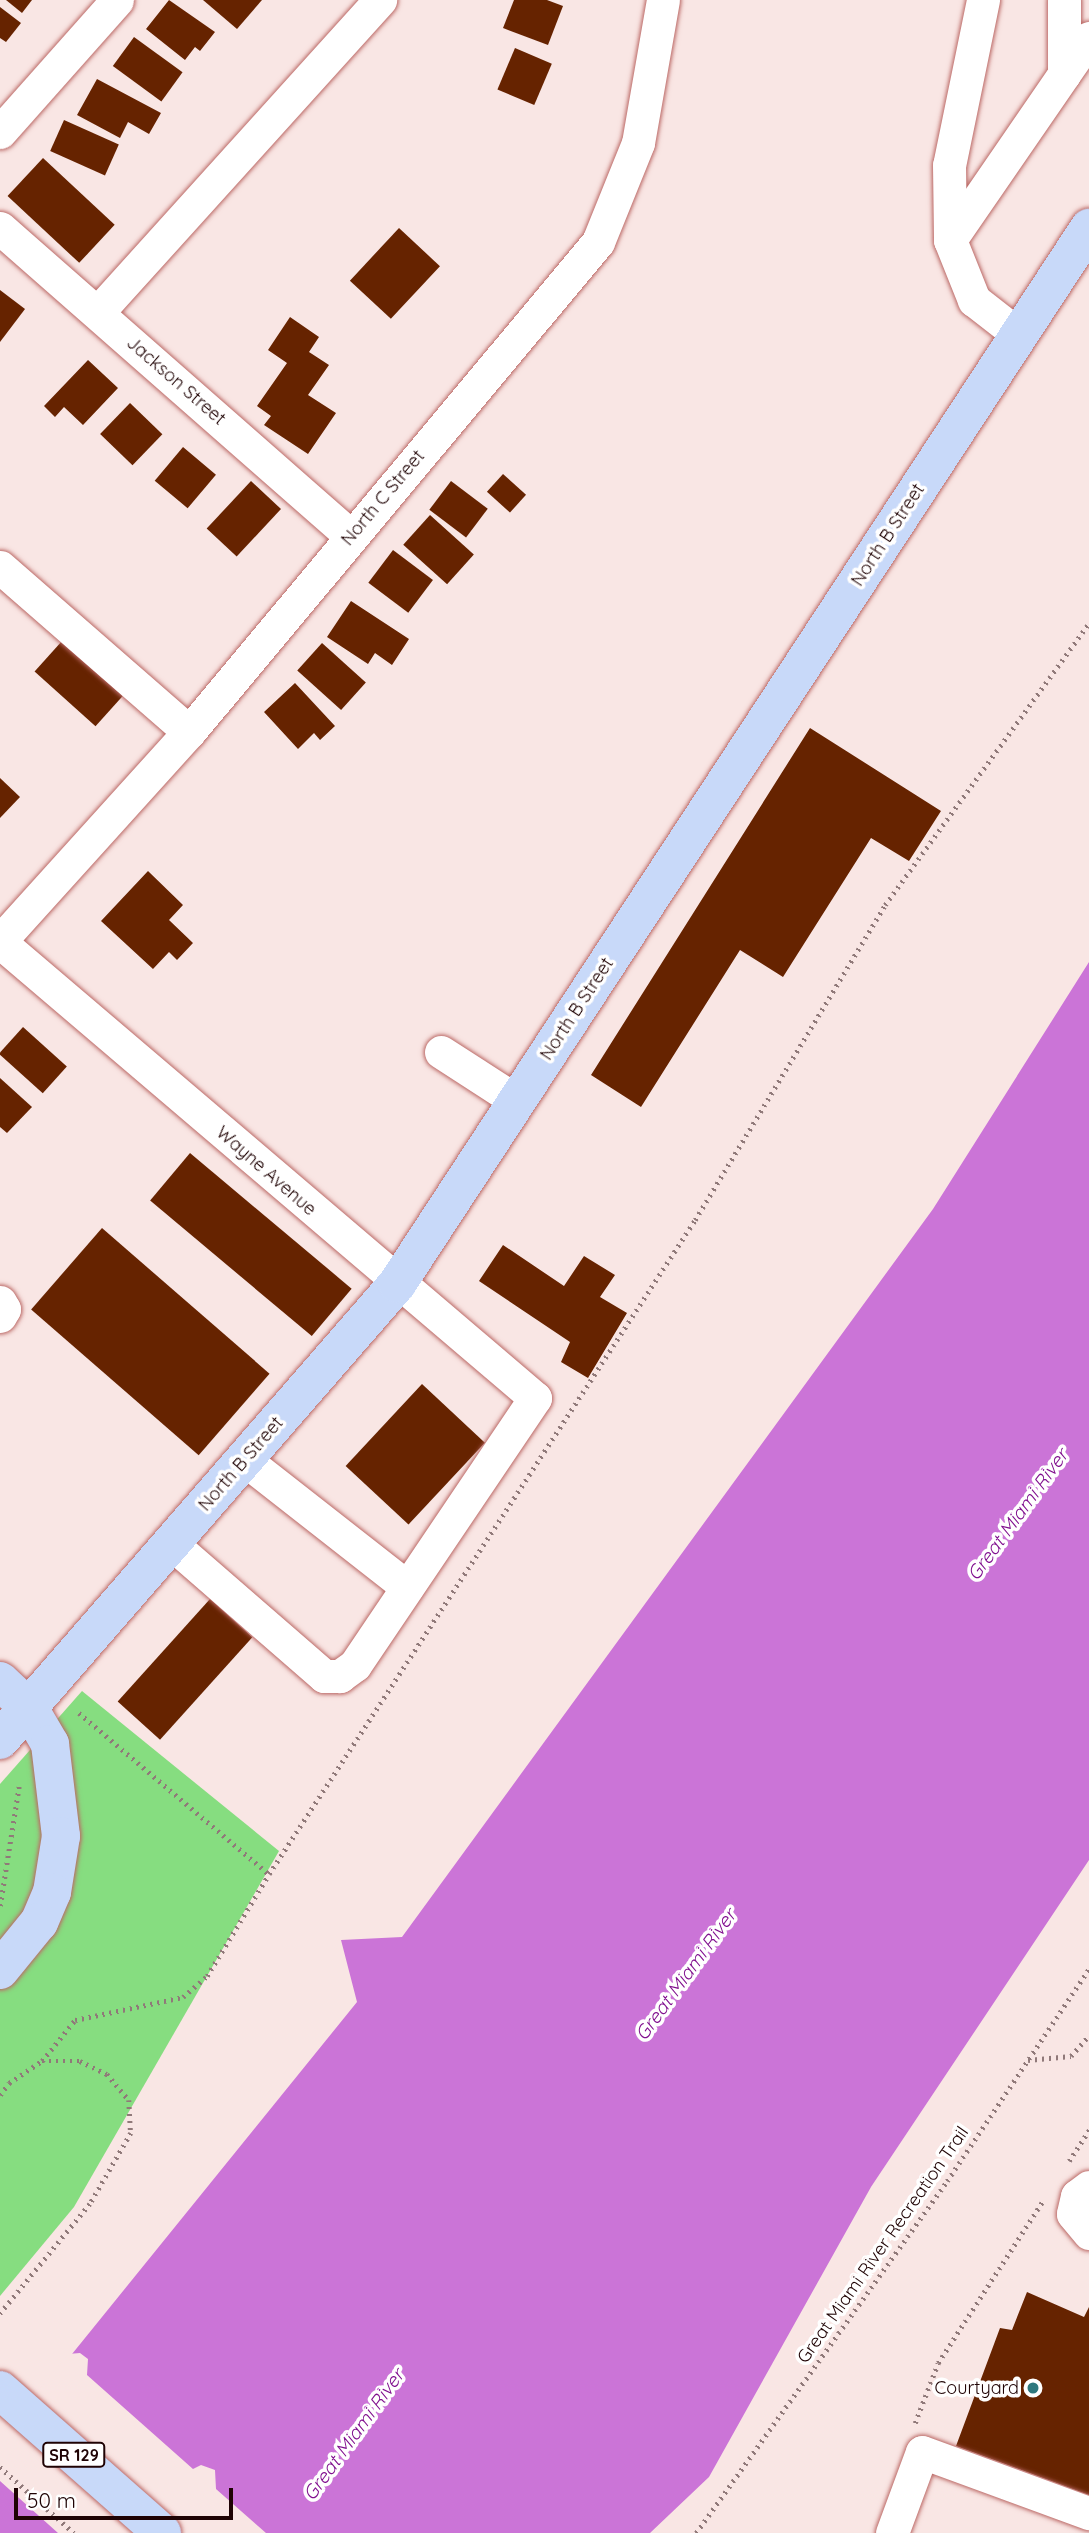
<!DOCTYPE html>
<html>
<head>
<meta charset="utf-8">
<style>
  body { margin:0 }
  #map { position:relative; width:1089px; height:2533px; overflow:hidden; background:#f9e6e4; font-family:Quicksand,sans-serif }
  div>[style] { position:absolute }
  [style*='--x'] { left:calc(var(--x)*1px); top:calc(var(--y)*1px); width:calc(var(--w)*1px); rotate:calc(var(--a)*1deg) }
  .green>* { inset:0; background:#86dd80 }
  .water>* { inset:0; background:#cb74d7 }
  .pier>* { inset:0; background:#f9e6e4 }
  .building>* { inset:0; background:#662300; transform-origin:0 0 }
  .path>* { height:4.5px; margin-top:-2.25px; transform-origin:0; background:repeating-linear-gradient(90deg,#907979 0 2px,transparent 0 7px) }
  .roads { filter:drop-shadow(0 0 2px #bb6966) drop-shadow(0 0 2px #bb6966) }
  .minor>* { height:33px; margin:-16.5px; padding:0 16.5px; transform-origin:16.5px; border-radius:16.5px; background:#fff }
  .major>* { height:38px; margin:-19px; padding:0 19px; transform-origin:19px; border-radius:19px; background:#c8d9f9 }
  .dots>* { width:19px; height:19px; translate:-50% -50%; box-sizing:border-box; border:4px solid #fff; border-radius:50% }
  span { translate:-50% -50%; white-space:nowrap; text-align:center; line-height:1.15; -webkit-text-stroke:7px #fff; paint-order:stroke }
  .shield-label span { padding:2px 5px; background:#fff; border:2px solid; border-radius:5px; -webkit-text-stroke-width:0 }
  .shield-label { font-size:16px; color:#1f0304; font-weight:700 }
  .street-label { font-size:18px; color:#1f0304 }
  .poi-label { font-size:18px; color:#1f0304 }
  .right { translate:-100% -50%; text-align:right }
  .water-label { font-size:19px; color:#81108f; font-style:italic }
  .scale { position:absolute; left:14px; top:2488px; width:219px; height:32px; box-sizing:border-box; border:4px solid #1f0304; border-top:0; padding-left:9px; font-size:21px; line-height:24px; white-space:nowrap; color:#1f0304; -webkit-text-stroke:5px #fff; paint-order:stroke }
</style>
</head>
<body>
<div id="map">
  <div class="green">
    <i style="clip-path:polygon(82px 1691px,279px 1851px,74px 2207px,0 2296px,0 1784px)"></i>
  </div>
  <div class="water">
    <i style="clip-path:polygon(1089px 962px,1089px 1860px,871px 2187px,709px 2477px,650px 2533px,0 2533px,0 2443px,357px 2002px,341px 1940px,402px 1937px,933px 1209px)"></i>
  </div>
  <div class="pier">
    <i style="clip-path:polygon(80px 2353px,88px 2359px,87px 2375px,193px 2469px,201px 2465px,215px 2470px,216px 2489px,266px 2533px,58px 2533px,0 2481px,0 2438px,68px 2354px)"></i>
  </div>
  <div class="building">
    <i style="clip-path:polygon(6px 0,32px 0,22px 13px)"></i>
    <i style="clip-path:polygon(169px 0,215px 32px,200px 51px,195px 47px,185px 60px,146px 29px)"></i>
    <i style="clip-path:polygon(203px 0,262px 0,237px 29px)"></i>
    <i style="clip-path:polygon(514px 0,547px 0,563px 6px,548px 45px,503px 28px)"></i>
    <i style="clip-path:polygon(0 7px,21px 23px,6px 42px,0 38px)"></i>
    <i style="left:134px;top:37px;width:60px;height:36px;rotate:36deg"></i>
    <i style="left:515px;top:48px;width:40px;height:45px;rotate:23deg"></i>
    <i style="clip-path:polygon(97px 79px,161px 113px,149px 134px,128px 122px,120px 138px,77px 115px)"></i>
    <i style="left:64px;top:120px;width:60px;height:34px;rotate:24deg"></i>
    <i style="left:43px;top:158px;width:98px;height:52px;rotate:43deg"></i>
    <i style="left:399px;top:228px;width:56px;height:72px;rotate:43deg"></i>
    <i style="clip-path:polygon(0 290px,25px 309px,0 342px)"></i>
    <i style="clip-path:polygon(290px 317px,319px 337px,309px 352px,329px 365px,308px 395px,336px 413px,308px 454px,264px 425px,271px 416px,257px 406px,287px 363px,268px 350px)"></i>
    <i style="clip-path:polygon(88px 360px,118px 388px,83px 425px,64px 407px,55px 417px,44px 406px)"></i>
    <i style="left:130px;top:403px;width:45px;height:43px;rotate:44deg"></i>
    <i style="left:183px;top:447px;width:43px;height:44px;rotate:40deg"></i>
    <i style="left:503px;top:474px;width:31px;height:24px;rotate:42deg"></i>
    <i style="left:251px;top:481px;width:41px;height:65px;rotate:43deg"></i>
    <i style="left:451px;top:481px;width:46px;height:36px;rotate:37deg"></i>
    <i style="left:430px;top:515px;width:59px;height:40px;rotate:42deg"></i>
    <i style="left:393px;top:550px;width:50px;height:41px;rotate:37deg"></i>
    <i style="clip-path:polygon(351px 601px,409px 639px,392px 665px,375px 653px,368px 664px,327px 637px)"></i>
    <i style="left:62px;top:641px;width:82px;height:41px;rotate:42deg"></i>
    <i style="left:322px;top:643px;width:59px;height:37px;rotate:42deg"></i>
    <i style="clip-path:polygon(295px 683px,335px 726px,320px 740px,314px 733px,298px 749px,264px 712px)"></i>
    <i style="clip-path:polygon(810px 728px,941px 811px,909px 861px,871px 838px,783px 977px,740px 950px,641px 1107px,591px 1075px)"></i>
    <i style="clip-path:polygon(0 778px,20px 797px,0 818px)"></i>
    <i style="clip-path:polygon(148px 871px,183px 905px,169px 920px,193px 943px,177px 960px,169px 952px,153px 969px,101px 921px)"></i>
    <i style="left:23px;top:1027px;width:59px;height:36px;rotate:42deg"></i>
    <i style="clip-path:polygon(0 1078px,32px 1107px,7px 1133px,0 1127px)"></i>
    <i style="left:190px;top:1153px;width:211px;height:62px;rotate:40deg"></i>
    <i style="left:102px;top:1228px;width:222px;height:108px;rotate:41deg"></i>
    <i style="clip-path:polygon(503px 1245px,564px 1286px,584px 1256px,615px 1275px,600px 1297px,627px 1313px,588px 1378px,561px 1362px,570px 1342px,479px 1281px)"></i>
    <i style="left:422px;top:1384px;width:86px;height:112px;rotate:43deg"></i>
    <i style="left:210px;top:1599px;width:57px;height:138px;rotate:42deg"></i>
    <i style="clip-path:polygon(1027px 2292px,1084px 2317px,1089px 2307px,1089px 2495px,956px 2446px,1000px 2328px,1012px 2330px)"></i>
  </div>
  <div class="path">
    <i style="--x:79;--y:1713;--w:249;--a:40.3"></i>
    <i style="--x:0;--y:1906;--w:121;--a:-81"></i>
    <i style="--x:1028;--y:2060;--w:43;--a:-5.3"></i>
    <i style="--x:1071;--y:2056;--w:28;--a:-49"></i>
    <i style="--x:42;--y:2061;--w:53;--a:-51.2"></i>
    <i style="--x:75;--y:2020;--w:110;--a:-12"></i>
    <i style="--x:183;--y:1997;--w:32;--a:-41"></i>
    <i style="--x:207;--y:1976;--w:119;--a:-58.7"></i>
    <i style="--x:269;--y:1874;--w:781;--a:-56.92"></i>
    <i style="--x:695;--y:1220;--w:368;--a:-58.9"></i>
    <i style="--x:885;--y:905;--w:348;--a:-54.1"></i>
    <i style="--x:0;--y:2095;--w:15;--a:-53"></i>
    <i style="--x:9;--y:2083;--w:40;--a:-34"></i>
    <i style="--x:42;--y:2061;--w:38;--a:0"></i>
    <i style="--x:80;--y:2061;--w:30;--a:26"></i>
    <i style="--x:107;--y:2074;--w:34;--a:50"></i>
    <i style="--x:129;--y:2100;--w:33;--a:87"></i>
    <i style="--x:131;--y:2133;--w:82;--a:120"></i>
    <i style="--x:90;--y:2204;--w:142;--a:129.3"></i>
    <i style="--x:1069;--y:2161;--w:37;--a:-57"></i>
    <i style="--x:915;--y:2423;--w:64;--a:-69"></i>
    <i style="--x:938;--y:2363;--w:193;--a:-57.1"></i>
    <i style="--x:0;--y:2467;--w:99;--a:41.7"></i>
    <i style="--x:696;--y:2533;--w:432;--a:-54.5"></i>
    <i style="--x:947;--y:2181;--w:255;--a:-56.2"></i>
  </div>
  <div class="roads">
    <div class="minor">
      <i style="--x:983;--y:0;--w:168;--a:101.6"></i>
      <i style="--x:949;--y:165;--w:75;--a:89.2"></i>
      <i style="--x:950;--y:240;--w:65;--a:68.2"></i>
      <i style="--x:974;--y:300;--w:57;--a:37.9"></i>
      <i style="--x:1064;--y:0;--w:74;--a:90"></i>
      <i style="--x:1064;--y:74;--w:44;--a:-55.2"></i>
      <i style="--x:0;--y:132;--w:176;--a:-48.4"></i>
      <i style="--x:0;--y:228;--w:467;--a:41.3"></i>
      <i style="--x:950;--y:240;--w:201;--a:-55.5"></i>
      <i style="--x:98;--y:312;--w:421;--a:-47.9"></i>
      <i style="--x:0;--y:567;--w:251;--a:41.1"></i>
      <i style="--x:0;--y:941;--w:282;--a:-47.9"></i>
      <i style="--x:189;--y:732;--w:638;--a:-50.15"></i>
      <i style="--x:598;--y:242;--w:107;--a:-68"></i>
      <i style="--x:638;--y:143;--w:145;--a:-80.1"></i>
      <i style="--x:0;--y:942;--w:703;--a:40.44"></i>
      <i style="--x:535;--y:1398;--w:322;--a:124"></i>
      <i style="--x:355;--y:1665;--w:19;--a:144"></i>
      <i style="--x:340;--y:1676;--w:16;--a:180"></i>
      <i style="--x:324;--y:1676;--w:201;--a:-139"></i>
      <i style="--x:441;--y:1052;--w:90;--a:32.8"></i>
      <i style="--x:0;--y:1302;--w:8;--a:60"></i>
      <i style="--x:4;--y:1309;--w:8;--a:120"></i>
      <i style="--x:245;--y:1460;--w:206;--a:38.1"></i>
      <i style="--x:1089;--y:2187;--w:15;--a:143"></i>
      <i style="--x:1077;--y:2196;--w:18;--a:103"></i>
      <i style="--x:1073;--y:2214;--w:25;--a:50"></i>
      <i style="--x:892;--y:2533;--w:86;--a:-69.7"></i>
      <i style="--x:922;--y:2452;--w:178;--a:20.1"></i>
    </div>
    <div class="major">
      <i style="--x:0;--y:1681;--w:40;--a:43"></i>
      <i style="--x:29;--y:1708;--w:42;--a:59.7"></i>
      <i style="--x:50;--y:1744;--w:93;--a:83.2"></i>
      <i style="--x:61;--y:1836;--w:57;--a:99.1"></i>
      <i style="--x:52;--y:1892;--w:33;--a:113"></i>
      <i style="--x:39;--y:1922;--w:62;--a:129.1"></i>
      <i style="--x:0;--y:1740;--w:605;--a:-48.96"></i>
      <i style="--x:397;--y:1284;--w:1263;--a:-56.76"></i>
      <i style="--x:0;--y:2390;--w:216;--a:41.4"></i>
    </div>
  </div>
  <div class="dots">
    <i style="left:1033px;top:2388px;background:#2e787e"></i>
  </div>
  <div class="shield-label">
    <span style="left:74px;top:2455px">SR 129</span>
  </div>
  <div class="street-label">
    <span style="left:176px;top:381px;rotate:41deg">Jackson Street</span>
    <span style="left:383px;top:498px;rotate:-50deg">North C Street</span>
    <span style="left:888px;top:535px;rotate:-57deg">North B Street</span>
    <span style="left:577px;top:1009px;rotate:-57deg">North B Street</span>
    <span style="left:266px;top:1171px;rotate:41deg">Wayne Avenue</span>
    <span style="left:241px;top:1464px;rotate:-49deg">North B Street</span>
    <span style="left:883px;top:2245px;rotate:-55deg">Great Miami River Recreation Trail</span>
  </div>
  <div class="poi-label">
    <span class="right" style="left:1019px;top:2388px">Courtyard</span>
  </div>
  <div class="water-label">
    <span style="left:1018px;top:1515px;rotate:-54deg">Great Miami River</span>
    <span style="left:686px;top:1975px;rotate:-54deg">Great Miami River</span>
    <span style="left:354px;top:2435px;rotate:-54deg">Great Miami River</span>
  </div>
  <div class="scale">50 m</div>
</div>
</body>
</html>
